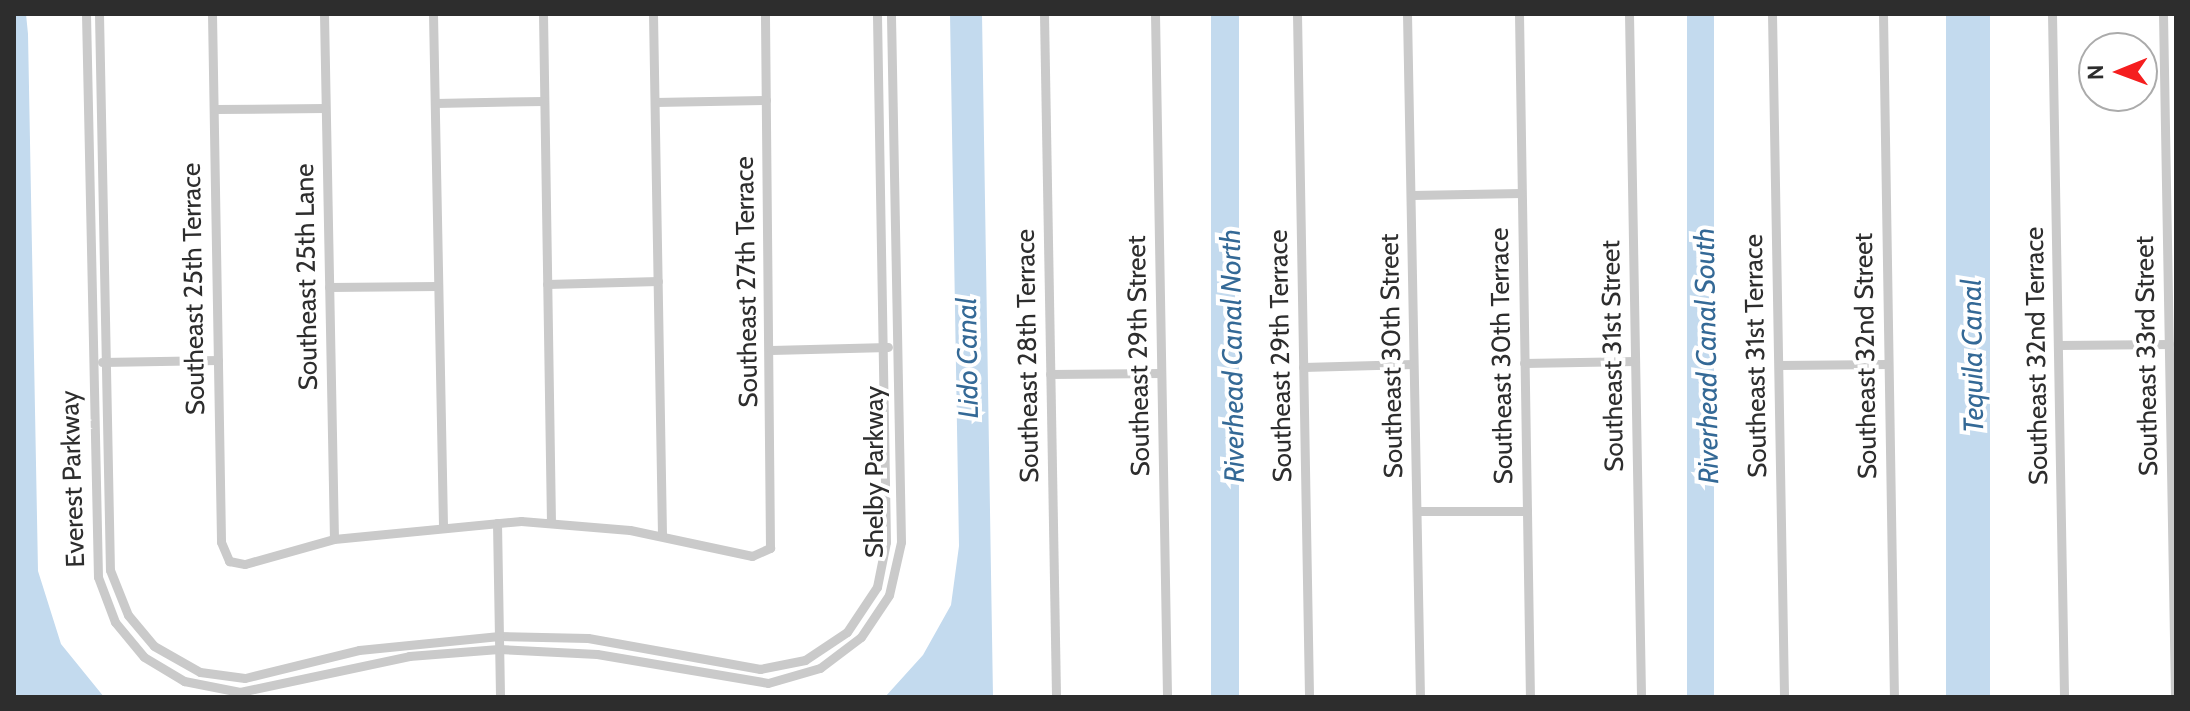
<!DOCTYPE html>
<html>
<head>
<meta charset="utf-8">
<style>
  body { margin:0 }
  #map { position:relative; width:2190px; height:711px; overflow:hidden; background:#fff; font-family:Cabin,sans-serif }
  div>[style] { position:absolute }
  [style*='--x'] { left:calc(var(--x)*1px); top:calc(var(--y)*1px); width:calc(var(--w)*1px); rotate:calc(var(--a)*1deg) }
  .water>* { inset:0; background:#c3daee; transform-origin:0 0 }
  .minor>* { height:9px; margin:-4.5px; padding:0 4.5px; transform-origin:4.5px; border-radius:4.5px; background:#cacaca }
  span { translate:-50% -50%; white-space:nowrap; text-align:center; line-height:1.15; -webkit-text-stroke:8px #fff; paint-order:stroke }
  .street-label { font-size:26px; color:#2d2d2d }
  .water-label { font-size:28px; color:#346996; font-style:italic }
  .frame { position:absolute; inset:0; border:16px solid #2d2d2d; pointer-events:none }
  .north { position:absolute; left:2078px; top:32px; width:80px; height:80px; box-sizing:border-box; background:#fff; border:2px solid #ababab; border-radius:50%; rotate:269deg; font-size:22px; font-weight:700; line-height:32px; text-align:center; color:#2d2d2d }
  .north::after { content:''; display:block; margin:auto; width:28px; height:36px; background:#f51e1f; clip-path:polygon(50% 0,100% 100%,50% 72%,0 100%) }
</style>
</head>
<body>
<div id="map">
  <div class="water">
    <i style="clip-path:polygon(14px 14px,26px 14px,28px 34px,38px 571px,61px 644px,104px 697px,14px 697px)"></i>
    <i style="clip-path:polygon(950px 14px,982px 14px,993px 697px,885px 697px,923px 655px,951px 605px,959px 546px)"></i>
    <i style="left:1211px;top:14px;width:28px;height:683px"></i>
    <i style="left:1687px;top:14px;width:27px;height:683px"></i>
    <i style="left:1946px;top:14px;width:44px;height:683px"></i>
  </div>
  <div class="minor">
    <i style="--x:86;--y:14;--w:563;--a:88.78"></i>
    <i style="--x:98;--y:577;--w:48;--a:69.3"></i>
    <i style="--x:115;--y:622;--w:45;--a:50.4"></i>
    <i style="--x:144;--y:657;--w:47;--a:31"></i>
    <i style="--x:184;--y:681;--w:57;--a:11.1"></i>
    <i style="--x:240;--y:692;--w:173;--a:-12"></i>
    <i style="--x:409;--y:656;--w:90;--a:-4.4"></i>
    <i style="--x:499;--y:649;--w:98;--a:2.9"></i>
    <i style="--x:597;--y:654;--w:173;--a:9.6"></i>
    <i style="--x:768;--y:683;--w:54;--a:-16.1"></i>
    <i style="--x:820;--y:668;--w:51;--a:-37.1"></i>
    <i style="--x:861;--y:637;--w:50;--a:-56.3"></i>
    <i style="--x:889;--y:595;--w:54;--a:-77.2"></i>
    <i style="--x:901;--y:542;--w:528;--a:-91.09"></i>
    <i style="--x:99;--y:14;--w:556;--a:88.87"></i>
    <i style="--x:110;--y:570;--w:48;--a:68.2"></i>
    <i style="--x:128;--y:615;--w:40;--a:50"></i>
    <i style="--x:154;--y:646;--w:53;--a:29.5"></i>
    <i style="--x:200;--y:672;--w:45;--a:7.6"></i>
    <i style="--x:245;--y:678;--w:117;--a:-13.8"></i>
    <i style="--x:359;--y:650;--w:141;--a:-5.7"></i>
    <i style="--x:499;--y:636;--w:89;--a:1.3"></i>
    <i style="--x:588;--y:638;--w:175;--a:10.2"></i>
    <i style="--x:760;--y:669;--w:46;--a:-11.3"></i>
    <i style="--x:805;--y:660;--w:50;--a:-33.7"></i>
    <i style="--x:847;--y:632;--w:54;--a:-56.3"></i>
    <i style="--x:877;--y:587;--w:46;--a:-78.7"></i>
    <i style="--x:886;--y:542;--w:528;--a:-90.98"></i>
    <i style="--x:212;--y:14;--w:528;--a:89.02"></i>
    <i style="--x:221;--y:542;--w:21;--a:67"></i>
    <i style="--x:229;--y:561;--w:16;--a:11"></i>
    <i style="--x:245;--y:564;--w:92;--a:-15.7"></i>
    <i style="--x:334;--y:539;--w:188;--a:-5.5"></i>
    <i style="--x:521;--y:521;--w:109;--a:4.7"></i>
    <i style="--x:630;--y:530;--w:125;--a:12"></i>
    <i style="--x:752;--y:556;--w:20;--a:-24"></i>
    <i style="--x:770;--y:548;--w:534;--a:-90.54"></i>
    <i style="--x:324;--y:14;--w:525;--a:88.91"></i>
    <i style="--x:433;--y:14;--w:511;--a:88.88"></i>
    <i style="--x:543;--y:14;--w:508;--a:89.1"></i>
    <i style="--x:653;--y:14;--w:521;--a:89.01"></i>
    <i style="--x:1044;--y:14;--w:683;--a:88.99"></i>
    <i style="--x:1155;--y:14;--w:683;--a:88.99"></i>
    <i style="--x:1297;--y:14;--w:683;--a:88.99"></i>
    <i style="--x:1407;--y:14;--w:683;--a:88.91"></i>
    <i style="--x:1519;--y:14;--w:683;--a:89.08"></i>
    <i style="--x:1629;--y:14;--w:683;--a:88.99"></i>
    <i style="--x:1772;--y:14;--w:683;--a:88.99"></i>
    <i style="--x:1883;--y:14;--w:683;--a:89.08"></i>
    <i style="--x:2052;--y:14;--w:683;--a:88.99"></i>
    <i style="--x:2163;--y:14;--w:683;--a:88.99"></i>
    <i style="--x:655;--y:102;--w:111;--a:-1"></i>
    <i style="--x:435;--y:103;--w:109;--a:-1.1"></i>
    <i style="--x:214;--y:109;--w:111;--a:-0.5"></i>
    <i style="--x:1412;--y:195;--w:109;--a:-1.1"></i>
    <i style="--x:547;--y:284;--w:111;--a:-1.5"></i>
    <i style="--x:329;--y:287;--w:109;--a:-0.5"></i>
    <i style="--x:2058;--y:345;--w:111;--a:-0.5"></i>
    <i style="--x:771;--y:350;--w:117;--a:-1.5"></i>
    <i style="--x:102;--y:362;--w:116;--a:-1"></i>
    <i style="--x:1524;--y:363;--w:111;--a:-1"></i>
    <i style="--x:1779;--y:365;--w:108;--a:-0.5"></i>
    <i style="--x:1303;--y:367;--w:110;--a:-1.6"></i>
    <i style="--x:1050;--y:374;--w:111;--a:-0.5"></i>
    <i style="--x:1417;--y:511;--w:110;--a:0"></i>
    <i style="--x:497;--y:523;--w:174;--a:89"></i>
  </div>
  <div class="street-label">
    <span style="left:307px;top:277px;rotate:-91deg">Southeast 25th Lane</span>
    <span style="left:747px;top:282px;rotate:-91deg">Southeast 27th Terrace</span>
    <span style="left:194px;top:289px;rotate:-91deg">Southeast 25th Terrace</span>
    <span style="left:1028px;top:356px;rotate:-91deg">Southeast 28th Terrace</span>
    <span style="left:1139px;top:356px;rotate:-91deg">Southeast 29th Street</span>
    <span style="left:1281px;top:356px;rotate:-91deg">Southeast 29th Terrace</span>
    <span style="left:1392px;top:356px;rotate:-91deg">Southeast 30th Street</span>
    <span style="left:1502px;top:356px;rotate:-91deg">Southeast 30th Terrace</span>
    <span style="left:1613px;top:356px;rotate:-91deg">Southeast 31st Street</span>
    <span style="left:1756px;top:356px;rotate:-91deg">Southeast 31st Terrace</span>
    <span style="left:1866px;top:356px;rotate:-91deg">Southeast 32nd Street</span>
    <span style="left:2037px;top:356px;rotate:-91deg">Southeast 32nd Terrace</span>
    <span style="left:2147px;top:356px;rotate:-91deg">Southeast 33rd Street</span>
    <span style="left:875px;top:472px;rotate:-90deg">Shelby Parkway</span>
    <span style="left:73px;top:479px;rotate:-92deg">Everest Parkway</span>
  </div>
  <div class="water-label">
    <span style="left:1232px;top:356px;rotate:-91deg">Riverhead Canal North</span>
    <span style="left:1706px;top:356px;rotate:-91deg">Riverhead Canal South</span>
    <span style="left:1972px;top:356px;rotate:-91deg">Tequila Canal</span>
    <span style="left:967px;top:358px;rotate:-91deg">Lido Canal</span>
  </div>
  <div class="frame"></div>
  <div class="north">N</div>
</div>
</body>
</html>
